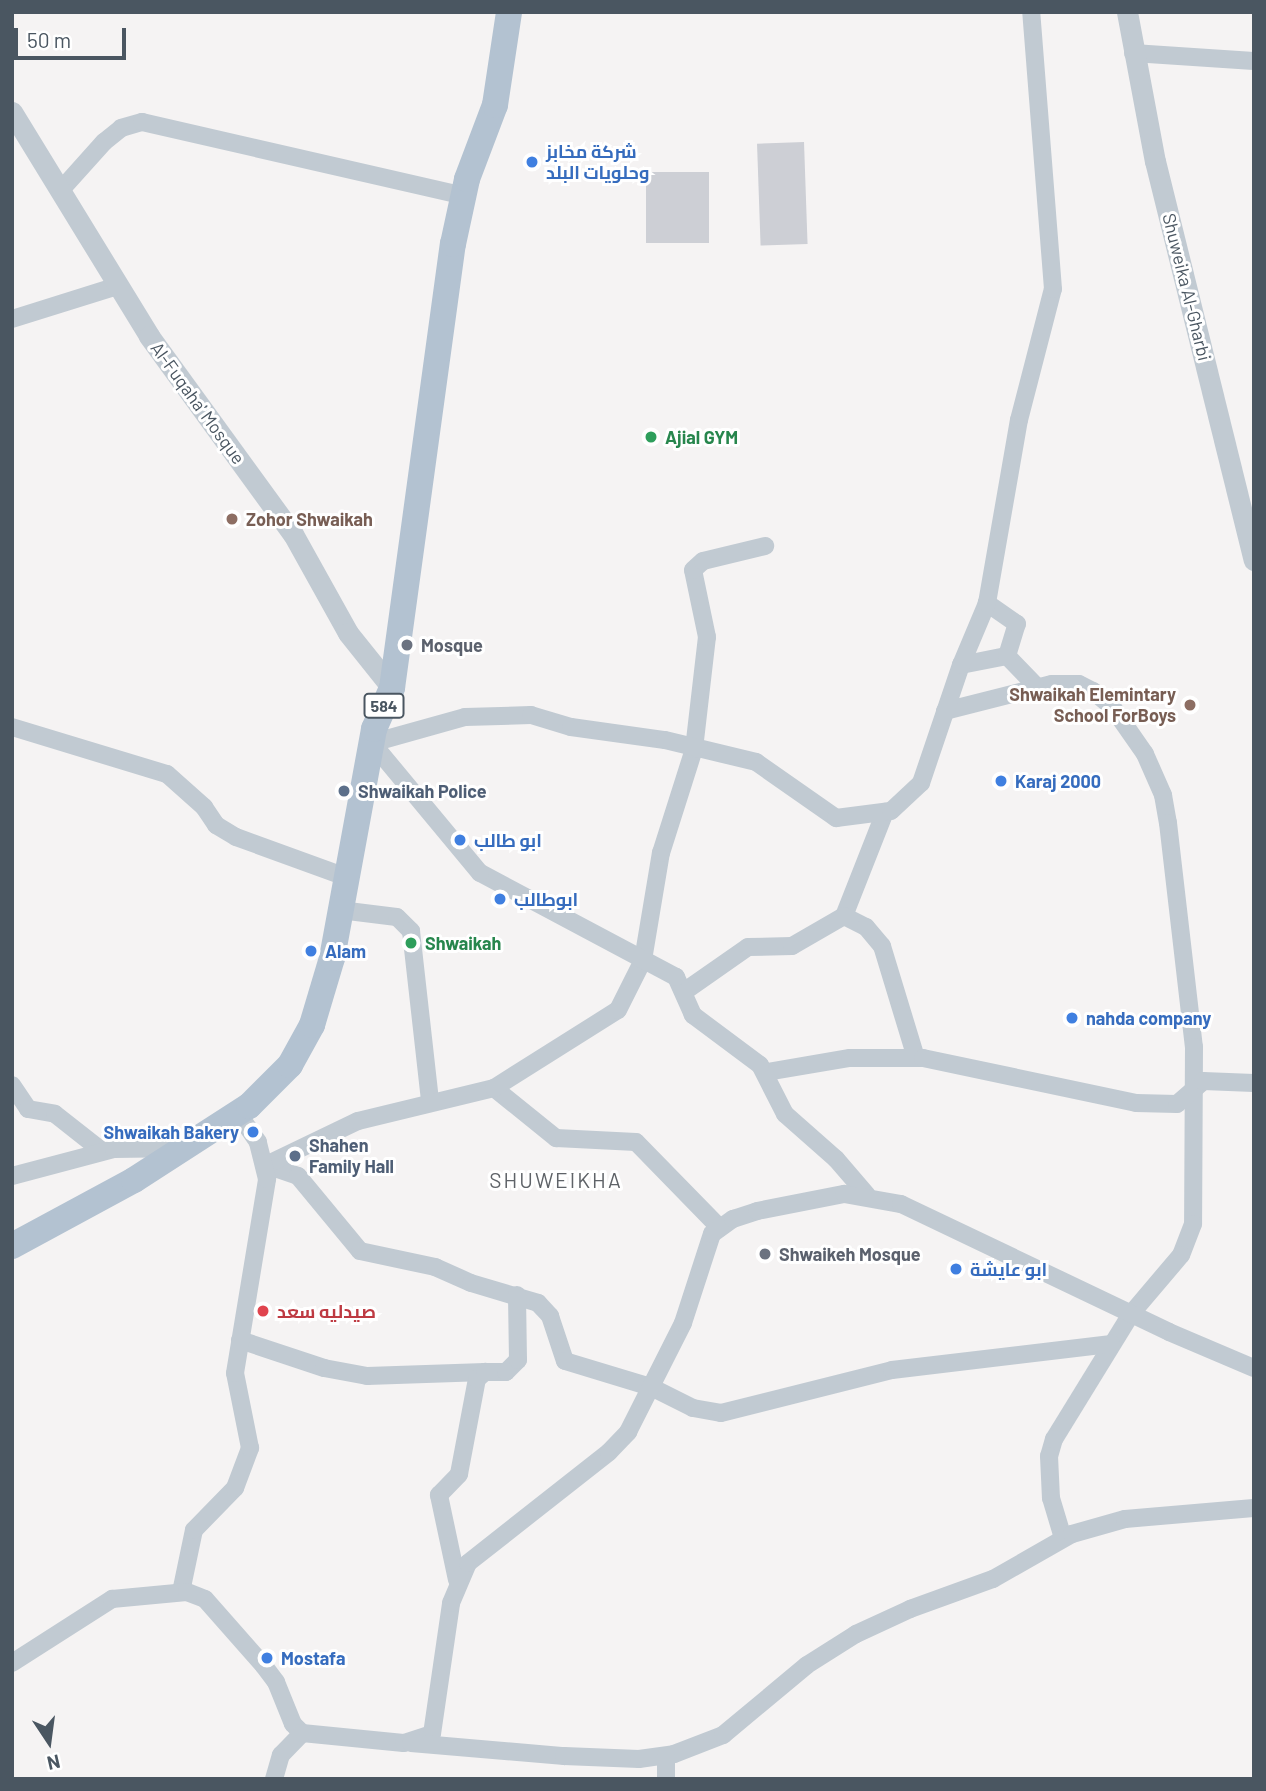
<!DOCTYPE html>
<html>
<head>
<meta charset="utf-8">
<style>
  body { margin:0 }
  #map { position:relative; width:1266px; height:1791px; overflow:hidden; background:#f5f3f3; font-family:Barlow,Cairo,sans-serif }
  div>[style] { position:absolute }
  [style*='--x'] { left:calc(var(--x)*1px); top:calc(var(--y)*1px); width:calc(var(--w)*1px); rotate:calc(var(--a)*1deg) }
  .building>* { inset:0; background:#cdcfd5; transform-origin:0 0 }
  .minor>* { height:18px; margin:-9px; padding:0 9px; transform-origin:9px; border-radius:9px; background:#c1cad2 }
  .tertiary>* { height:21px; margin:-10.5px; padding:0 10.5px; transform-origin:10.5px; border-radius:10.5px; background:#c1cad2 }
  .primary>* { height:26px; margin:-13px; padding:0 13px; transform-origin:13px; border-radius:13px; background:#b3c2d1 }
  .dots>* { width:19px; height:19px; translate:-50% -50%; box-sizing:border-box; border:4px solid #fff; border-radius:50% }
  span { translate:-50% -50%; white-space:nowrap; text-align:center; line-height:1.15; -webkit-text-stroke:6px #fff; paint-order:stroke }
  .shield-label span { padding:2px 5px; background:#fff; border:2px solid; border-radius:5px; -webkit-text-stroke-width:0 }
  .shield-label { font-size:16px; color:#4a5661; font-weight:700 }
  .shop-label { font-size:18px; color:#366cbe; font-weight:700 }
  .left { translate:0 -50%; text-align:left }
  .right { translate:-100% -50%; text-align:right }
  .street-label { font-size:18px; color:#4a5661 }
  .leisure-label { font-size:18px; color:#27864d; font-weight:700 }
  .education-label { font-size:18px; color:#785e54; font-weight:700 }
  .worship-label { font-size:18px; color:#5b616d; font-weight:700 }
  .service-label { font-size:18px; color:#4e5e75; font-weight:700 }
  .health-label { font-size:18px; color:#be3a42; font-weight:700 }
  .quarter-label { font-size:21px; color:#5f6368; letter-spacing:2px }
  .frame { position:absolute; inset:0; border:14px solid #4a5661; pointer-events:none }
  .north { position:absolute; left:14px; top:1707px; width:70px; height:70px; -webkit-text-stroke:5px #fff; paint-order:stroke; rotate:167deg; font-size:19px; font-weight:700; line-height:28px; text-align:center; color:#4a5661 }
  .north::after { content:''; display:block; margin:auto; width:24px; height:32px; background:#4a5661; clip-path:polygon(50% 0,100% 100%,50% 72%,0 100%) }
  .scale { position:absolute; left:14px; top:28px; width:112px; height:32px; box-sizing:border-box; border:4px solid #4a5661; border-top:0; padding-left:9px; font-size:21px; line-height:24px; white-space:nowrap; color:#4a5661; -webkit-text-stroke:5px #fff; paint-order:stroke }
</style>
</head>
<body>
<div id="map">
  <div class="building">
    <i style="left:804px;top:142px;width:102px;height:47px;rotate:88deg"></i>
    <i style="left:646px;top:172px;width:63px;height:71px"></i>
  </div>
  <div class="minor">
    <i style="--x:1133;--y:53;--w:121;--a:3.8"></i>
    <i style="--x:60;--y:191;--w:66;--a:-48.1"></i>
    <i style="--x:104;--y:142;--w:22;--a:-39"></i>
    <i style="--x:121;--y:128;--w:22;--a:-16"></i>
    <i style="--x:142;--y:122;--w:330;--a:12.9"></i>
    <i style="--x:12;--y:319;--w:110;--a:-17.4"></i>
    <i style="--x:1007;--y:656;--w:45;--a:45.9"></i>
    <i style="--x:961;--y:665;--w:47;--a:-11.1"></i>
    <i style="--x:1007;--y:656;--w:34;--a:-73"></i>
    <i style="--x:1017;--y:624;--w:37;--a:-145"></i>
    <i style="--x:945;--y:711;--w:110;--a:-14.2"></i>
    <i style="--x:1052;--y:684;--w:27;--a:0"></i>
    <i style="--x:1079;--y:684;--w:16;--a:27"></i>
    <i style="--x:1093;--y:691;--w:26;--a:40"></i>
    <i style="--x:1113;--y:708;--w:56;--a:55.2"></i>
    <i style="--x:1145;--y:754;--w:45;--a:66.3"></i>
    <i style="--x:1163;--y:795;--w:28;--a:80"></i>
    <i style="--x:1168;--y:823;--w:226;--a:83.4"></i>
    <i style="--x:1194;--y:1047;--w:177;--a:90.3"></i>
    <i style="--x:1193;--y:1224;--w:33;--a:111"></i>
    <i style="--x:1181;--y:1255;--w:77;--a:130.3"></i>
    <i style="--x:1131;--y:1314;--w:147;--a:121.6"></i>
    <i style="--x:1054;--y:1439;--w:18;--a:106"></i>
    <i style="--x:1049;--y:1456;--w:42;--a:87.3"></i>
    <i style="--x:1051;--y:1498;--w:42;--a:73.3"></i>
    <i style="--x:12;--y:727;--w:162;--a:16.9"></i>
    <i style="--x:167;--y:774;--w:50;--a:41.7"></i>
    <i style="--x:204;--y:807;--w:22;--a:56"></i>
    <i style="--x:216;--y:825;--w:23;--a:31"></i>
    <i style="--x:236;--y:837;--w:117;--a:20"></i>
    <i style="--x:340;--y:910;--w:57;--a:7"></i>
    <i style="--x:397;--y:917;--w:20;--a:45"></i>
    <i style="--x:411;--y:931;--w:170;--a:83.6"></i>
    <i style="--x:844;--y:916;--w:112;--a:-68.5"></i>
    <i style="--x:685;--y:991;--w:77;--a:-34.9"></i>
    <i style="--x:748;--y:947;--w:44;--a:-1.3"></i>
    <i style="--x:792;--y:946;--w:60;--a:-30"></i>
    <i style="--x:844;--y:916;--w:25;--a:27"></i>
    <i style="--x:866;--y:927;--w:25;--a:50"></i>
    <i style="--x:882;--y:946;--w:117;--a:73.1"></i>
    <i style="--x:767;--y:1072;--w:84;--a:-9.6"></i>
    <i style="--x:850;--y:1058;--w:73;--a:0"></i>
    <i style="--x:923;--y:1058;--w:218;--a:11.9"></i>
    <i style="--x:1136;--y:1103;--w:41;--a:1.4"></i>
    <i style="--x:1177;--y:1104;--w:35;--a:-41"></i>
    <i style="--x:1203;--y:1081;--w:51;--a:2.2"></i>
    <i style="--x:12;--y:1085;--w:29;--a:56"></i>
    <i style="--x:28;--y:1109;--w:27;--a:10"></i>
    <i style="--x:55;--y:1114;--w:60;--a:38.2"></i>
    <i style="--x:494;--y:1088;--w:80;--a:38.9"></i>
    <i style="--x:556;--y:1138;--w:80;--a:2.9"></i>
    <i style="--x:636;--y:1142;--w:120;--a:45.7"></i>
    <i style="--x:266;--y:1165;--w:34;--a:19"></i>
    <i style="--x:298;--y:1176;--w:97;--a:50.4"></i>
    <i style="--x:360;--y:1251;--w:77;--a:12"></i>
    <i style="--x:435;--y:1267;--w:39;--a:24"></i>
    <i style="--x:471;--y:1283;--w:70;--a:16.6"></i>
    <i style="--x:538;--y:1303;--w:18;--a:47"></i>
    <i style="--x:550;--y:1316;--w:47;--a:71.6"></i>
    <i style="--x:565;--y:1361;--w:90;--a:16.8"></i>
    <i style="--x:651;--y:1387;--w:47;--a:26.6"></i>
    <i style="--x:693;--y:1408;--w:28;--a:10"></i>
    <i style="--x:721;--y:1413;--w:176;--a:-14.1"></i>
    <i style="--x:892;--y:1370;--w:221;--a:-6.8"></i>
    <i style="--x:266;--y:1165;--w:102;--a:-25.6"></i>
    <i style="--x:358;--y:1121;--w:140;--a:-13.6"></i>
    <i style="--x:494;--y:1088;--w:146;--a:-32.2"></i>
    <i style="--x:618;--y:1010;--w:56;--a:-63.4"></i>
    <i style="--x:643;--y:960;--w:109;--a:-80.5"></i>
    <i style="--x:661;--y:853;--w:109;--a:-72.4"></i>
    <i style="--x:694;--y:749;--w:113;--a:-83.4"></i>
    <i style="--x:707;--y:637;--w:68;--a:-101.8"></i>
    <i style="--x:693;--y:570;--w:13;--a:-42"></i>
    <i style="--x:703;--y:561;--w:64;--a:-13.6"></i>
    <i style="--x:12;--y:1176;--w:106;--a:-14.8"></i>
    <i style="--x:114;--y:1149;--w:72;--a:-0.8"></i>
    <i style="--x:867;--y:1195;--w:48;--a:-130.7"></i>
    <i style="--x:836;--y:1159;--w:68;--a:-138.6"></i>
    <i style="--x:785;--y:1114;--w:55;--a:-117"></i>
    <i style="--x:760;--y:1065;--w:84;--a:-143.3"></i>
    <i style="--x:693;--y:1015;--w:42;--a:-114.1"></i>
    <i style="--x:676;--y:977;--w:222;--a:-152"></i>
    <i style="--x:480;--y:873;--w:169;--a:-129.7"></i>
    <i style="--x:372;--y:743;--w:97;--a:-15.6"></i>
    <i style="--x:465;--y:717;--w:66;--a:-1.7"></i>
    <i style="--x:531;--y:715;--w:42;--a:16.7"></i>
    <i style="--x:571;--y:727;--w:95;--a:7.9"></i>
    <i style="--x:665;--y:740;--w:94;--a:13.6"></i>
    <i style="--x:756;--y:762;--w:98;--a:35"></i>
    <i style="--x:836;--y:818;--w:55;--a:-7.3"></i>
    <i style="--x:891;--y:811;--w:41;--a:-43"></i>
    <i style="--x:921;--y:783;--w:125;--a:-71.3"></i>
    <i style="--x:961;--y:665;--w:67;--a:-67.2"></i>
    <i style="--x:987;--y:603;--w:186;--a:-80.1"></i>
    <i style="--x:1019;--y:420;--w:135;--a:-75.5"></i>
    <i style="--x:1053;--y:289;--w:278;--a:-94.5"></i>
    <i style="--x:240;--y:1340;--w:89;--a:18.4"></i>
    <i style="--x:324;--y:1368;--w:44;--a:10.5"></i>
    <i style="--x:367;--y:1376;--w:118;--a:-1.9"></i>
    <i style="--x:457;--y:1580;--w:87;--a:-102"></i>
    <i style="--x:439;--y:1495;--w:29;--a:-46"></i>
    <i style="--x:459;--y:1474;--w:97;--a:-79.3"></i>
    <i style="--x:477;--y:1379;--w:11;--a:-41"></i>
    <i style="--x:485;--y:1372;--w:21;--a:0"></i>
    <i style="--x:506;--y:1372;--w:17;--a:-45"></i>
    <i style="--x:518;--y:1360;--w:65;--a:-90.9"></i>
    <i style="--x:181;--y:1592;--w:63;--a:-78.2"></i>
    <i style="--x:194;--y:1530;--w:59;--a:-45.7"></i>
    <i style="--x:235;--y:1488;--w:43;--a:-69.4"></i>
    <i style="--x:250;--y:1448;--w:76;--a:-101.3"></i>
    <i style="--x:235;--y:1373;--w:197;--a:-80.6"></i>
    <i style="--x:267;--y:1179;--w:38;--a:-104"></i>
    <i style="--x:258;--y:1142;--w:35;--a:-125"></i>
    <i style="--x:12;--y:1663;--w:119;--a:-32.6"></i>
    <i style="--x:112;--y:1599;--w:75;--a:-5.3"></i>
    <i style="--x:187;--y:1592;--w:19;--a:21"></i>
    <i style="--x:205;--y:1599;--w:89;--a:48.6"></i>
    <i style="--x:264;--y:1666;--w:20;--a:53"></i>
    <i style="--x:276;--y:1682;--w:45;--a:68"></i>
    <i style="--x:293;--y:1724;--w:13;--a:45"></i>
    <i style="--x:302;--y:1733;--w:102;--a:5.6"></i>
    <i style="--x:404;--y:1743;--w:29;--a:-18"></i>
    <i style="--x:432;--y:1734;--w:132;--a:-81.7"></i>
    <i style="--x:451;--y:1603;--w:43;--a:-67"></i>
    <i style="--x:468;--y:1563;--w:179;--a:-38.2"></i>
    <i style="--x:609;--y:1452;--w:28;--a:-46"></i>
    <i style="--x:628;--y:1432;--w:122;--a:-63.2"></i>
    <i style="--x:683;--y:1323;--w:94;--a:-72"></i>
    <i style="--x:712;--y:1234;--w:26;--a:-36"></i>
    <i style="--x:733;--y:1219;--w:25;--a:-18"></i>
    <i style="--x:757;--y:1211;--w:89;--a:-11.1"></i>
    <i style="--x:844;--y:1194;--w:58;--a:10"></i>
    <i style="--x:901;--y:1204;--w:297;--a:25.5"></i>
    <i style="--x:1169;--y:1332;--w:92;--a:23"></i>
    <i style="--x:411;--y:1743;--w:154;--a:4.9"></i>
    <i style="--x:564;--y:1756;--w:75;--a:2.3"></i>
    <i style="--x:639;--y:1759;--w:35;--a:-8"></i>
    <i style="--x:674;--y:1754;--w:53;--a:-21.2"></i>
    <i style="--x:723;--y:1735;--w:109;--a:-39.8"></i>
    <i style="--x:807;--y:1665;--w:58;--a:-32.3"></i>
    <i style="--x:856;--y:1634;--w:60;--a:-24.8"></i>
    <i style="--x:910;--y:1609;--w:88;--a:-19.9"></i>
    <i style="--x:993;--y:1579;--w:91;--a:-29.7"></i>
    <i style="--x:1072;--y:1534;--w:55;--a:-15.8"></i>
    <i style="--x:1125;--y:1519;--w:129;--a:-4.9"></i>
    <i style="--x:274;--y:1779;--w:25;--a:-74"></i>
    <i style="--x:281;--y:1755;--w:30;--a:-46"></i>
    <i style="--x:666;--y:1779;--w:23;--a:-90"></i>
  </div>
  <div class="tertiary">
    <i style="--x:1127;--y:12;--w:152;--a:79.4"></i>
    <i style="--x:1155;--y:161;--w:411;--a:76.1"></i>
    <i style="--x:12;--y:112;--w:263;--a:58.5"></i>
    <i style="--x:149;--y:336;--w:245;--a:54"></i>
    <i style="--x:293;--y:534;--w:113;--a:60.9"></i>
    <i style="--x:348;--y:633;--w:70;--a:51.3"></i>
  </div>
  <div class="primary">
    <i style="--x:12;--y:1246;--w:139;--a:-28.4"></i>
    <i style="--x:134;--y:1180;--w:137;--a:-32.8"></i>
    <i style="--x:249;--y:1106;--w:58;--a:-45"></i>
    <i style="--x:290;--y:1065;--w:46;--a:-61.2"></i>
    <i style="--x:312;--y:1025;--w:70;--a:-73.4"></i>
    <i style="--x:332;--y:958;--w:233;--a:-79.6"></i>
    <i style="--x:374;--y:729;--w:45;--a:-66.3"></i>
    <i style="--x:392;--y:688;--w:448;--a:-82.2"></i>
    <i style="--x:453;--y:244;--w:66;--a:-77.8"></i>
    <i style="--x:467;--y:179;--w:79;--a:-69.3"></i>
    <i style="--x:495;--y:105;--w:94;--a:-81.4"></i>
  </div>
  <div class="dots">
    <i style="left:532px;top:162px;background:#3f7fe0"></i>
    <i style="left:651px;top:437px;background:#2e9e5b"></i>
    <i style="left:232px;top:519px;background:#8d6e63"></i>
    <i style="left:407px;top:645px;background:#6b7280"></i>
    <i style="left:1190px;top:705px;background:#8d6e63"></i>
    <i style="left:1001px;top:781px;background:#3f7fe0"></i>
    <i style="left:344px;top:791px;background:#5c6f8a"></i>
    <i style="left:460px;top:840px;background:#3f7fe0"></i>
    <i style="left:500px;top:899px;background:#3f7fe0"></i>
    <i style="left:411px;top:943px;background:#2e9e5b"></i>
    <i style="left:311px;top:951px;background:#3f7fe0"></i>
    <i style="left:1072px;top:1018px;background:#3f7fe0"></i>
    <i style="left:253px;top:1132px;background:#3f7fe0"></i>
    <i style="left:295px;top:1156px;background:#5c6f8a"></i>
    <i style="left:765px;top:1254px;background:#6b7280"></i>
    <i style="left:956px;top:1269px;background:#3f7fe0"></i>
    <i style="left:263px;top:1311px;background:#e0444e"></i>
    <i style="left:267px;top:1658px;background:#3f7fe0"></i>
  </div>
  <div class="shield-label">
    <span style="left:384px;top:706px">584</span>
  </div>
  <div class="shop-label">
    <span class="left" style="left:546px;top:162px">شركة مخابز<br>وحلويات البلد</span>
    <span class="left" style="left:1015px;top:781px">Karaj 2000</span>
    <span class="left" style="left:474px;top:840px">ابو طالب</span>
    <span class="left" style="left:514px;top:899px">ابوطالب</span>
    <span class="left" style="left:325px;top:951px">Alam</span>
    <span class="left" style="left:1086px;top:1018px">nahda company</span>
    <span class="right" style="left:239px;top:1132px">Shwaikah Bakery</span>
    <span class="left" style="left:970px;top:1269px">ابو عايشة</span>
    <span class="left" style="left:281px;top:1658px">Mostafa</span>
  </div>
  <div class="street-label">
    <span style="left:1187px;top:287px;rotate:76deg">Shuweika Al-Gharbi</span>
    <span style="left:198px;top:403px;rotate:54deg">Al-Fuqaha' Mosque</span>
  </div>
  <div class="leisure-label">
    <span class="left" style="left:665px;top:437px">Ajial GYM</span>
    <span class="left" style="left:425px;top:943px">Shwaikah</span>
  </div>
  <div class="education-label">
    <span class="left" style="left:246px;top:519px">Zohor Shwaikah</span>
    <span class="right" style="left:1176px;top:705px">Shwaikah Elemintary<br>School ForBoys</span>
  </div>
  <div class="worship-label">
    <span class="left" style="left:421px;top:645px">Mosque</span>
    <span class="left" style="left:779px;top:1254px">Shwaikeh Mosque</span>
  </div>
  <div class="service-label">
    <span class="left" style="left:358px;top:791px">Shwaikah Police</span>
    <span class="left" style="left:309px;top:1156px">Shahen<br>Family Hall</span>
  </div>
  <div class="health-label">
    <span class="left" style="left:277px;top:1311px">صيدليه سعد</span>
  </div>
  <div class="quarter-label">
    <span style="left:556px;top:1180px">SHUWEIKHA</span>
  </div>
  <div class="frame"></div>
  <div class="north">N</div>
  <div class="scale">50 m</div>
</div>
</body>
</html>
